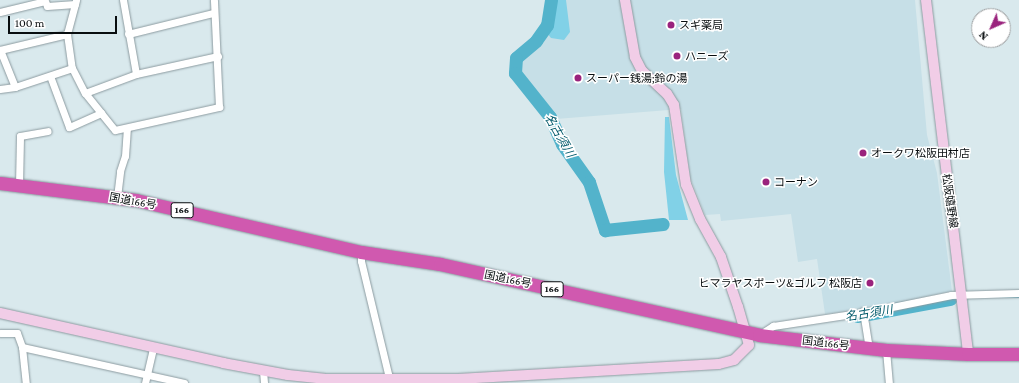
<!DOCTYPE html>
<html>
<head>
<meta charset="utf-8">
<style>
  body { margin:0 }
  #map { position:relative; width:1019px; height:383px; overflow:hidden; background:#d9e9ed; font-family:"Crimson Pro","Noto Sans JP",serif }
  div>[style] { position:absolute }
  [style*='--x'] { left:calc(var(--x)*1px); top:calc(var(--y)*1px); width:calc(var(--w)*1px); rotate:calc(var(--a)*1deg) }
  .built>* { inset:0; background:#c6dfe7 }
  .green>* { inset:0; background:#81d1e7 }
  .stream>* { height:2px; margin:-1px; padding:0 1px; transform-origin:1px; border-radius:1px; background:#53b3cb }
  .river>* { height:13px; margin:-6.5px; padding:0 6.5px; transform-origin:6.5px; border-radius:6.5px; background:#53b3cb }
  .roads { filter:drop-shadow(0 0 1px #8c9ba0) drop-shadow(0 0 1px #8c9ba0) }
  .street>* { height:7px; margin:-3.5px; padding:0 3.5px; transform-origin:3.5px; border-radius:3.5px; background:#fff }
  .secondary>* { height:10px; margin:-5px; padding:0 5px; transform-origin:5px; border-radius:5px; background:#f1cde7 }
  .highway>* { height:13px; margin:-6.5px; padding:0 6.5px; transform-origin:6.5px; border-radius:6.5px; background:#d059af }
  .dots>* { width:11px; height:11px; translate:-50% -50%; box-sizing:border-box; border:2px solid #fff; border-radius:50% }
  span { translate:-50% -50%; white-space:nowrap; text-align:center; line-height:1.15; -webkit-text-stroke:3px #fff; paint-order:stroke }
  .shield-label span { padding:1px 3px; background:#fff; border:1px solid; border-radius:3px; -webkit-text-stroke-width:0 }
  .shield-label { font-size:10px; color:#080d0f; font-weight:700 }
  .poi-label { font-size:11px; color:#080d0f }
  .left { translate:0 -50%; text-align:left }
  .right { translate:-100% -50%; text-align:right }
  .street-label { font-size:11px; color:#080d0f }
  .water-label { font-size:12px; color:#01596a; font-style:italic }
  .north { position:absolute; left:971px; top:8px; width:40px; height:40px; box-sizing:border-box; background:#fff; border:1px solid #9c9e9f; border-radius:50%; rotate:225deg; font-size:11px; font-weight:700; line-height:16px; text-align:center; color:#080d0f }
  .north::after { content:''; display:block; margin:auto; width:14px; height:18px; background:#9a237d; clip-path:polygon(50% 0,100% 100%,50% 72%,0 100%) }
  .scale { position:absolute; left:8px; top:16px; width:109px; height:18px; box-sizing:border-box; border:2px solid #080d0f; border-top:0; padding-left:5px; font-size:12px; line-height:14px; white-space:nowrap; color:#080d0f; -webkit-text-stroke:3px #fff; paint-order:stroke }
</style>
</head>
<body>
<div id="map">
  <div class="built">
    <i style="clip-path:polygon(555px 0,915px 0,927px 135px,937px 173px,952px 291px,872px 308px,825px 314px,817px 259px,798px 262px,791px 214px,721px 221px,720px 214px,705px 215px,690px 177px,681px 109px,556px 119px,519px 68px,519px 62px,547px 33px)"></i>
  </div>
  <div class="green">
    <i style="clip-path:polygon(556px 0,566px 0,570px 32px,564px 40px,551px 38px,547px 33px)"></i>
    <i style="clip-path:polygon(665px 117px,669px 117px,676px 175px,688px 220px,669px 220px,664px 172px)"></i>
  </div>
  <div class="stream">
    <i style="--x:984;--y:297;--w:35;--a:0"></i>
  </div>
  <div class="river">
    <i style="--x:551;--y:0;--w:25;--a:99"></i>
    <i style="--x:547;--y:25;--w:19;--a:125"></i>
    <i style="--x:536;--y:41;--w:26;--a:140"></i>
    <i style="--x:516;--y:58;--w:15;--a:94"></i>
    <i style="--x:515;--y:73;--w:56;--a:51.5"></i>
    <i style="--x:550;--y:117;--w:30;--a:66"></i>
    <i style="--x:562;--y:144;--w:47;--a:54.6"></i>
    <i style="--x:589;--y:182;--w:51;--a:71.6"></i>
    <i style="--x:605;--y:230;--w:58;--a:-5.9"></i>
    <i style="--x:857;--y:316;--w:95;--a:-10.4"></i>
  </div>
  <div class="roads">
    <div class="street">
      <i style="--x:123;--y:0;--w:75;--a:80"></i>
      <i style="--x:0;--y:12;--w:46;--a:-13.7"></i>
      <i style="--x:45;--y:1;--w:5;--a:68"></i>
      <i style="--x:47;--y:6;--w:28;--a:-4"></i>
      <i style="--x:67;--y:34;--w:35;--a:-75"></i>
      <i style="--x:128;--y:34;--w:88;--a:-13.9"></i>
      <i style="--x:15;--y:87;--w:60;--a:-18.4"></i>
      <i style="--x:72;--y:68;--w:28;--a:63"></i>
      <i style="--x:85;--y:93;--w:26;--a:51"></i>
      <i style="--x:101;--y:113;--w:35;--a:156"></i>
      <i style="--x:69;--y:127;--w:54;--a:-110.4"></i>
      <i style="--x:0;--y:89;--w:15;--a:-8"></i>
      <i style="--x:15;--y:87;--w:40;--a:-112"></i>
      <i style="--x:0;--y:50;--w:69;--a:-13.4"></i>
      <i style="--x:67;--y:34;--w:34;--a:82"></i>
      <i style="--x:85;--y:93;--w:54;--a:-20.4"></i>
      <i style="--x:136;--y:74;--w:84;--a:-12.4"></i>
      <i style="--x:101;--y:113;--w:22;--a:51"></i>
      <i style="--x:115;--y:130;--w:107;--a:-12.5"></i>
      <i style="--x:219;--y:107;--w:107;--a:-92.7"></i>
      <i style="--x:19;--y:185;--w:49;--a:-88.8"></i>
      <i style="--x:20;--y:136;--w:28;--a:-10"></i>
      <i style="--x:117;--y:197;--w:26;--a:-83"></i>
      <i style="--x:120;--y:171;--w:16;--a:-72"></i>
      <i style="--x:125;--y:156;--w:28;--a:-86"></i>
      <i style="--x:361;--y:252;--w:9;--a:90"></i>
      <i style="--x:361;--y:261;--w:124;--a:76.5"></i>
      <i style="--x:863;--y:311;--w:37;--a:81"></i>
      <i style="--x:0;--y:333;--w:17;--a:0"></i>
      <i style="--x:17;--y:333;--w:15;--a:70"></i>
      <i style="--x:22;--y:347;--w:36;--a:84"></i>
      <i style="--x:759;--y:335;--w:17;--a:-33"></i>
      <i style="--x:773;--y:326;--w:100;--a:-8.6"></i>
      <i style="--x:872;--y:311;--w:81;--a:-11.4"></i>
      <i style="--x:951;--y:295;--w:68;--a:-1.7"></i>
      <i style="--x:22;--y:347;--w:166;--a:12.5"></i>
      <i style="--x:886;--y:350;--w:33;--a:85"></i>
      <i style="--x:263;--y:371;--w:12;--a:85"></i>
      <i style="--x:145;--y:383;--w:37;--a:-77"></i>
    </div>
    <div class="secondary">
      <i style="--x:926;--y:0;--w:356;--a:83.2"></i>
      <i style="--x:0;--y:313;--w:229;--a:12.6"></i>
      <i style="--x:223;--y:363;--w:66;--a:10.5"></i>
      <i style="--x:288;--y:375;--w:36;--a:6"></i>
      <i style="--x:324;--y:379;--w:134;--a:0"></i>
      <i style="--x:458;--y:379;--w:261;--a:-3.3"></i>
      <i style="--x:719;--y:364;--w:16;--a:-15"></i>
      <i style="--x:734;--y:360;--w:21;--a:-45"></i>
      <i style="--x:749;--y:345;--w:40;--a:-106"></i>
      <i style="--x:738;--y:307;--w:53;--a:-108.8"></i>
      <i style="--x:721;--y:257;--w:43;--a:-118.9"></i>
      <i style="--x:700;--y:219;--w:37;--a:-112"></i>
      <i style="--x:686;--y:185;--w:81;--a:-98.5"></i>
      <i style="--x:674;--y:105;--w:13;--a:-122"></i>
      <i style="--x:667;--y:94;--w:34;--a:-137"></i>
      <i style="--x:642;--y:71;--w:16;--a:-117"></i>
      <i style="--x:635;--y:57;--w:58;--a:-100"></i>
    </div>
    <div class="highway">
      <i style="--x:0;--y:183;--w:137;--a:7.1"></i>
      <i style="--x:136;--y:200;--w:231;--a:13"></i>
      <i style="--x:361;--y:252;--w:80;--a:8.6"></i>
      <i style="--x:440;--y:264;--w:327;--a:12.5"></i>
      <i style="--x:759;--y:335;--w:128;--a:6.7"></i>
      <i style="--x:886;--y:350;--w:82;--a:2.8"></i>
      <i style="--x:968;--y:354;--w:51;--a:0"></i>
    </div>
  </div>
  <div class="dots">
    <i style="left:671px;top:25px;background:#9a237d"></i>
    <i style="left:677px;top:56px;background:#9a237d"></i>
    <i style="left:578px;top:78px;background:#9a237d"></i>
    <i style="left:863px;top:153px;background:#9a237d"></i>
    <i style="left:766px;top:182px;background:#9a237d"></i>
    <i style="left:870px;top:283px;background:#9a237d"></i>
  </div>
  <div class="shield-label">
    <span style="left:182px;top:210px">166</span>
    <span style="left:552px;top:289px">166</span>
  </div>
  <div class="poi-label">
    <span class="left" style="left:679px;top:25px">スギ薬局</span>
    <span class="left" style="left:685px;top:56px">ハニーズ</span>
    <span class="left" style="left:586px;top:78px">スーパー銭湯;鈴の湯</span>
    <span class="left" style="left:871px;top:153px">オークワ松阪田村店</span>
    <span class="left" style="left:774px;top:182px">コーナン</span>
    <span class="right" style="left:862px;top:283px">ヒマラヤスポーツ&amp;ゴルフ 松阪店</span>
  </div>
  <div class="street-label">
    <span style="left:133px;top:201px;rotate:10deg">国道166号</span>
    <span style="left:950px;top:201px;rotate:82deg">松阪嬉野線</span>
    <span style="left:508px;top:279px;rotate:12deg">国道166号</span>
    <span style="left:826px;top:343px;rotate:7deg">国道166号</span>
  </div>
  <div class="water-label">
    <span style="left:559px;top:136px;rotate:60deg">名古須川</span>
    <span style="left:869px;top:314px;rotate:-9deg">名古須川</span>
  </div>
  <div class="north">N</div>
  <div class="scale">100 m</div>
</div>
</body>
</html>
